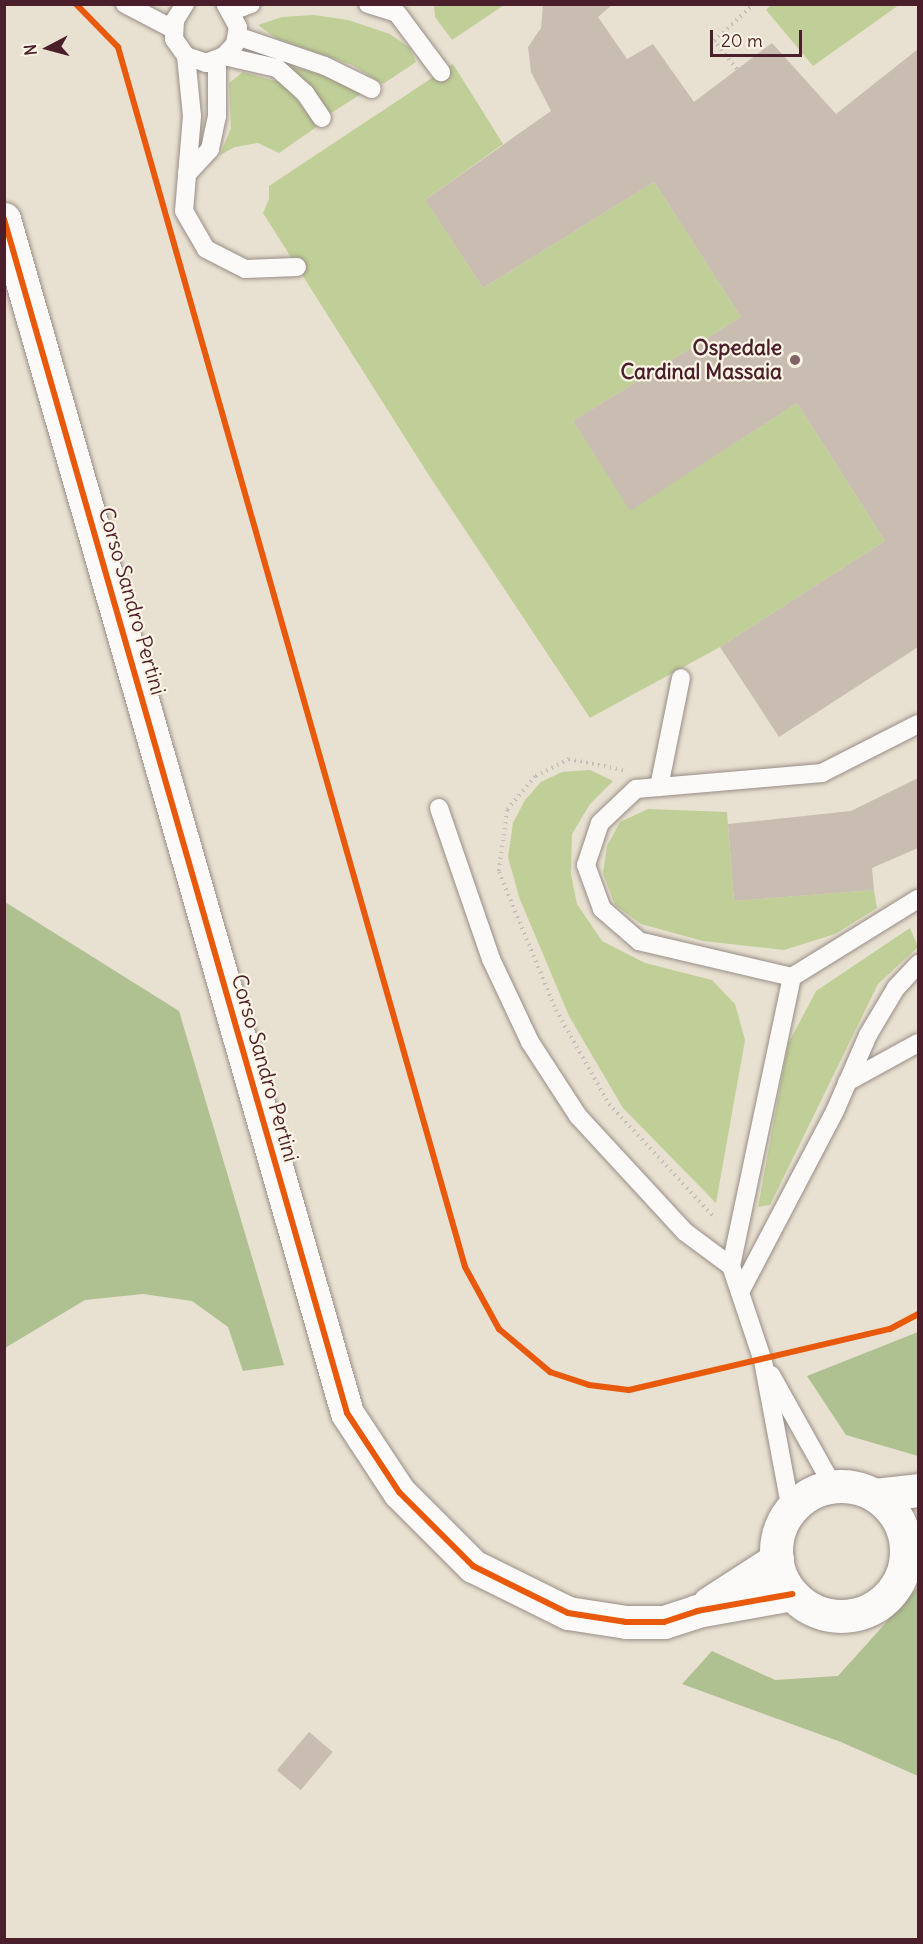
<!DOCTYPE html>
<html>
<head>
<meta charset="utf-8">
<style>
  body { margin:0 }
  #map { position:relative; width:923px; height:1944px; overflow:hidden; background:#e8e0d0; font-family:Delius,sans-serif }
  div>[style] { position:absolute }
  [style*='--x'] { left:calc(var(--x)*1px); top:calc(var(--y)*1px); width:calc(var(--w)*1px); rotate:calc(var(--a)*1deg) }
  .green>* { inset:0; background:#c0cf97 }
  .forest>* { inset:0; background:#afc191 }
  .building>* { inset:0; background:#c8bdb0; transform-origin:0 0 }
  .path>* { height:4px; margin-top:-2px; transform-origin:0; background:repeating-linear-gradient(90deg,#c3bcbb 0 1.5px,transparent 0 6px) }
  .roads { filter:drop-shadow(0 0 2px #988d87) drop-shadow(0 0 2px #988d87) }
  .service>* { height:18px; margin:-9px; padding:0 9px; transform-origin:9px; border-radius:9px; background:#fcfaf8 }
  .tertiary>* { height:33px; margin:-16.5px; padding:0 16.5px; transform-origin:16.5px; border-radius:16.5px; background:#fcfaf8 }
  .tertiary>.ring { margin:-16.5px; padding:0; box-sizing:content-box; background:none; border:33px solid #fcfaf8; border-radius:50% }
  .cycleway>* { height:6px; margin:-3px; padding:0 3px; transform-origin:3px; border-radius:3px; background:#e8590c }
  .dots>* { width:16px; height:16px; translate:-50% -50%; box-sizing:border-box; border:3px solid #fcf5e5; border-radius:50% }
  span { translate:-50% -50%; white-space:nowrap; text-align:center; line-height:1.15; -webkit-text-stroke:4.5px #fcf5e5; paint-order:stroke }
  .poi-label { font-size:21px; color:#4a1f2b; font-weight:700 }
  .right { translate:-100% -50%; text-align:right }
  .street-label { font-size:21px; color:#4a1f2b }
  .frame { position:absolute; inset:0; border:6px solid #4a1f2b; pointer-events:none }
  .north { position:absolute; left:18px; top:18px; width:60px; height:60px; -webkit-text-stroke:4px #fcf5e5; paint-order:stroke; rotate:264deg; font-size:16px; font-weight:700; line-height:24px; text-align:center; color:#4a1f2b }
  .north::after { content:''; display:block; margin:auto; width:21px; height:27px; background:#4a1f2b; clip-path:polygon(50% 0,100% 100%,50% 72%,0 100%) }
  .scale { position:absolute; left:710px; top:30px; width:92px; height:27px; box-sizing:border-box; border:3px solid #4a1f2b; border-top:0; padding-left:8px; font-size:18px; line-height:21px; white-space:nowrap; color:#4a1f2b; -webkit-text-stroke:4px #fcf5e5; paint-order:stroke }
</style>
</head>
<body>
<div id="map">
  <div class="green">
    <i style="clip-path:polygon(434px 5px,434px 4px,504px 5px,452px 40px,435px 17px)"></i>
    <i style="clip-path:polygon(771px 5px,771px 4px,899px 5px,813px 66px,766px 10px)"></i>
    <i style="clip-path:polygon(314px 15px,348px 20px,390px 34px,410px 48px,416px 62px,383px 84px,352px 65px,277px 39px,258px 25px,282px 17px)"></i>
    <i style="clip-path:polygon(453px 64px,503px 144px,425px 200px,483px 288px,654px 182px,741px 317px,573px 421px,630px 510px,797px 403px,885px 541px,720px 647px,590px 718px,430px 477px,263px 213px,269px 199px,269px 186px)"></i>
    <i style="clip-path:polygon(291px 66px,336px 79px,364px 92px,328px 115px)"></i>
    <i style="clip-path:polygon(243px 72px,283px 83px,318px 126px,279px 153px,258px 143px,235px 147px,220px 155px,231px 128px,229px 83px)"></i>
    <i style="clip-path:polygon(590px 770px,613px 781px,590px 804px,572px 834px,571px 874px,577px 904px,602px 941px,645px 963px,712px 980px,735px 1004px,745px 1040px,716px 1203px,623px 1108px,569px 1016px,519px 897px,508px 857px,513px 823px,525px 800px,541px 782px,562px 772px)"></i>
    <i style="clip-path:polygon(648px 809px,727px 812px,734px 901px,874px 890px,877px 908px,835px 934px,784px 950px,703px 941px,641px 924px,615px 905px,603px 873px,607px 846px,620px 822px)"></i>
    <i style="clip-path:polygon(910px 928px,918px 947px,878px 984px,770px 1205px,758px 1207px,788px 1044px,816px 991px)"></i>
  </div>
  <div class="forest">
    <i style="clip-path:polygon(5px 902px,179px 1011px,284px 1365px,243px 1371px,228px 1327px,192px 1301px,143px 1294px,85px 1300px,5px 1348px)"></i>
    <i style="clip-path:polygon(918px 1332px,918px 1456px,846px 1435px,807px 1376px)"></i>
    <i style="clip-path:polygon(918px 1587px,918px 1776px,841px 1742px,682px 1684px,712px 1651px,775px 1680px,838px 1676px)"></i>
  </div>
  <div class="building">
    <i style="clip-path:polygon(543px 4px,613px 4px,598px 17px,627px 59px,653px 44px,694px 102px,772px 43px,836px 114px,918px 49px,918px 647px,779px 737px,720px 647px,885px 541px,797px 403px,630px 511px,573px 421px,741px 317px,654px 182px,483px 288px,425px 200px,551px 111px,531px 72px,528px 47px,541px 28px)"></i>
    <i style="clip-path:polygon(918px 778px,918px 848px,872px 868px,874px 890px,734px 901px,728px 824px,851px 811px)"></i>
    <i style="left:309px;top:1732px;width:31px;height:50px;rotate:40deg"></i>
  </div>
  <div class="path">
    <i style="--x:737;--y:69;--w:36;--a:-129"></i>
    <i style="--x:714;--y:41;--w:54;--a:-42.8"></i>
    <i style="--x:623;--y:770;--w:55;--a:-168.5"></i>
    <i style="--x:569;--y:759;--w:38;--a:153"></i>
    <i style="--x:535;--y:776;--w:44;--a:129.5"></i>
    <i style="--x:507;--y:810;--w:63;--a:97.4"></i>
    <i style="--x:499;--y:872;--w:149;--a:67.6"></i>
    <i style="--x:556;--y:1010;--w:108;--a:60.6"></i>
    <i style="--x:609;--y:1104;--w:156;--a:47.1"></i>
  </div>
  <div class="roads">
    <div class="service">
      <i style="--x:125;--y:4;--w:54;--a:27.5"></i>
      <i style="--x:185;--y:4;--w:19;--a:122"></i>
      <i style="--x:175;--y:20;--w:19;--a:93"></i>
      <i style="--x:174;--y:39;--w:21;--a:55"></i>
      <i style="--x:186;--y:56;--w:21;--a:19"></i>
      <i style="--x:206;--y:63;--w:19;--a:-21"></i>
      <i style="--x:224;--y:56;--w:16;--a:-47"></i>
      <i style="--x:235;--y:44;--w:17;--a:-80"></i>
      <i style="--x:238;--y:27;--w:26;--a:-119"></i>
      <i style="--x:368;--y:4;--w:30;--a:17"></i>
      <i style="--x:397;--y:13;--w:74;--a:53.3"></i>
      <i style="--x:232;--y:11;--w:20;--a:-20"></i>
      <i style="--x:237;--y:36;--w:93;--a:18.8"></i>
      <i style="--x:325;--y:66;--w:52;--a:26.1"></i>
      <i style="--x:186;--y:56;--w:60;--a:84.3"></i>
      <i style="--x:192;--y:116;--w:95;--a:94.8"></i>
      <i style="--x:184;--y:211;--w:44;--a:59.9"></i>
      <i style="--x:206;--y:249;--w:44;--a:27.1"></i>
      <i style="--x:245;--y:269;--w:52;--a:-2.2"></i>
      <i style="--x:224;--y:56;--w:54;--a:12.8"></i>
      <i style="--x:277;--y:68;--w:38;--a:42"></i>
      <i style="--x:305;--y:93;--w:30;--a:56"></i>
      <i style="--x:187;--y:174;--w:34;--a:-47"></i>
      <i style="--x:210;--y:149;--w:34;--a:-78"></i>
      <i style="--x:217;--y:116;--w:56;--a:-90"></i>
      <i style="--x:659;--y:787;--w:111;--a:-78.6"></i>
      <i style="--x:439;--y:808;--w:160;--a:71"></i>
      <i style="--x:491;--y:959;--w:92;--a:64.8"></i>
      <i style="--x:530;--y:1042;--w:88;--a:57"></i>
      <i style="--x:578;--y:1116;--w:158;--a:47.3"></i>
      <i style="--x:685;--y:1232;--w:57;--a:36.5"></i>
      <i style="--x:731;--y:1266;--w:100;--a:71.4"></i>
      <i style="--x:763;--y:1361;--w:152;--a:79.4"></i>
      <i style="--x:792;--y:977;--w:157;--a:-166.8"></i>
      <i style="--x:639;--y:941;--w:49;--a:-139.1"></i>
      <i style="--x:602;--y:909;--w:47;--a:-110"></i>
      <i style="--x:586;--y:865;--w:44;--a:-71.6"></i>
      <i style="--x:600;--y:823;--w:50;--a:-43.4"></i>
      <i style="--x:636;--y:789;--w:187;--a:-4.9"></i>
      <i style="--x:822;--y:773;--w:108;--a:-27"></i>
      <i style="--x:847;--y:1082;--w:81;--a:-28.8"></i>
      <i style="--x:731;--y:1266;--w:295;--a:-78.1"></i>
      <i style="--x:792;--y:977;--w:148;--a:-31.8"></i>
      <i style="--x:740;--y:1292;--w:204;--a:-62.3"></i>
      <i style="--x:835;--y:1111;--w:83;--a:-66.5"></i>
      <i style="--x:868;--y:1035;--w:55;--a:-59.2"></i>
      <i style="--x:896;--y:988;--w:33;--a:-47"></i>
      <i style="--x:771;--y:1375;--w:127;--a:60.8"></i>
    </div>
    <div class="tertiary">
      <i style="--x:4;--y:219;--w:1242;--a:73.97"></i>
      <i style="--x:347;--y:1413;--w:95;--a:56.6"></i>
      <i style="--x:399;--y:1492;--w:105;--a:45"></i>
      <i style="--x:473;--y:1566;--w:106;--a:26.3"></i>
      <i style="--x:568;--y:1613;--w:59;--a:8.8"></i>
      <i style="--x:626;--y:1622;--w:38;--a:0"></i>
      <i style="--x:664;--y:1622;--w:35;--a:-18"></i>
      <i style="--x:697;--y:1611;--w:97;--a:-10.1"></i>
      <i class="ring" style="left:776px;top:1486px;width:97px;height:97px"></i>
      <i style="--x:875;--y:1495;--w:43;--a:-6.6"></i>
      <i style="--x:709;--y:1603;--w:81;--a:-32.9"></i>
    </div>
  </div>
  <div class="cycleway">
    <i style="--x:76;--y:4;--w:60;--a:45.7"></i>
    <i style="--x:118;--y:47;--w:1268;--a:74.12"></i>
    <i style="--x:465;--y:1267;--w:71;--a:61.3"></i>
    <i style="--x:499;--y:1329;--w:67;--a:40.1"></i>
    <i style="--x:550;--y:1372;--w:41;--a:18.4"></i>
    <i style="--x:589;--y:1385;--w:40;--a:7.1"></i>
    <i style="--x:629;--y:1390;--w:268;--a:-13.2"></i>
    <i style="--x:890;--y:1329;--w:32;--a:-28"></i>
    <i style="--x:4;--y:219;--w:1242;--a:73.97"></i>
    <i style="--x:347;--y:1413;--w:95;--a:56.6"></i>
    <i style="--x:399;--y:1492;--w:105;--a:45"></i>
    <i style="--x:473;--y:1566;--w:106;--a:26.3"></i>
    <i style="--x:568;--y:1613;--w:59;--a:8.8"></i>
    <i style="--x:626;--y:1622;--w:38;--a:0"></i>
    <i style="--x:664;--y:1622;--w:35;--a:-18"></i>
    <i style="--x:697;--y:1611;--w:97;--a:-10.1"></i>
  </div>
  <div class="dots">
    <i style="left:795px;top:360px;background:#816365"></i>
  </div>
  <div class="poi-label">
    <span class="right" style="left:782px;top:360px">Ospedale<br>Cardinal Massaia</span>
  </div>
  <div class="street-label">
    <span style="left:132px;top:601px;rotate:74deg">Corso Sandro Pertini</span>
    <span style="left:265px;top:1068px;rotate:74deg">Corso Sandro Pertini</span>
  </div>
  <div class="frame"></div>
  <div class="north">N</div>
  <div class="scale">20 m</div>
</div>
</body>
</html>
